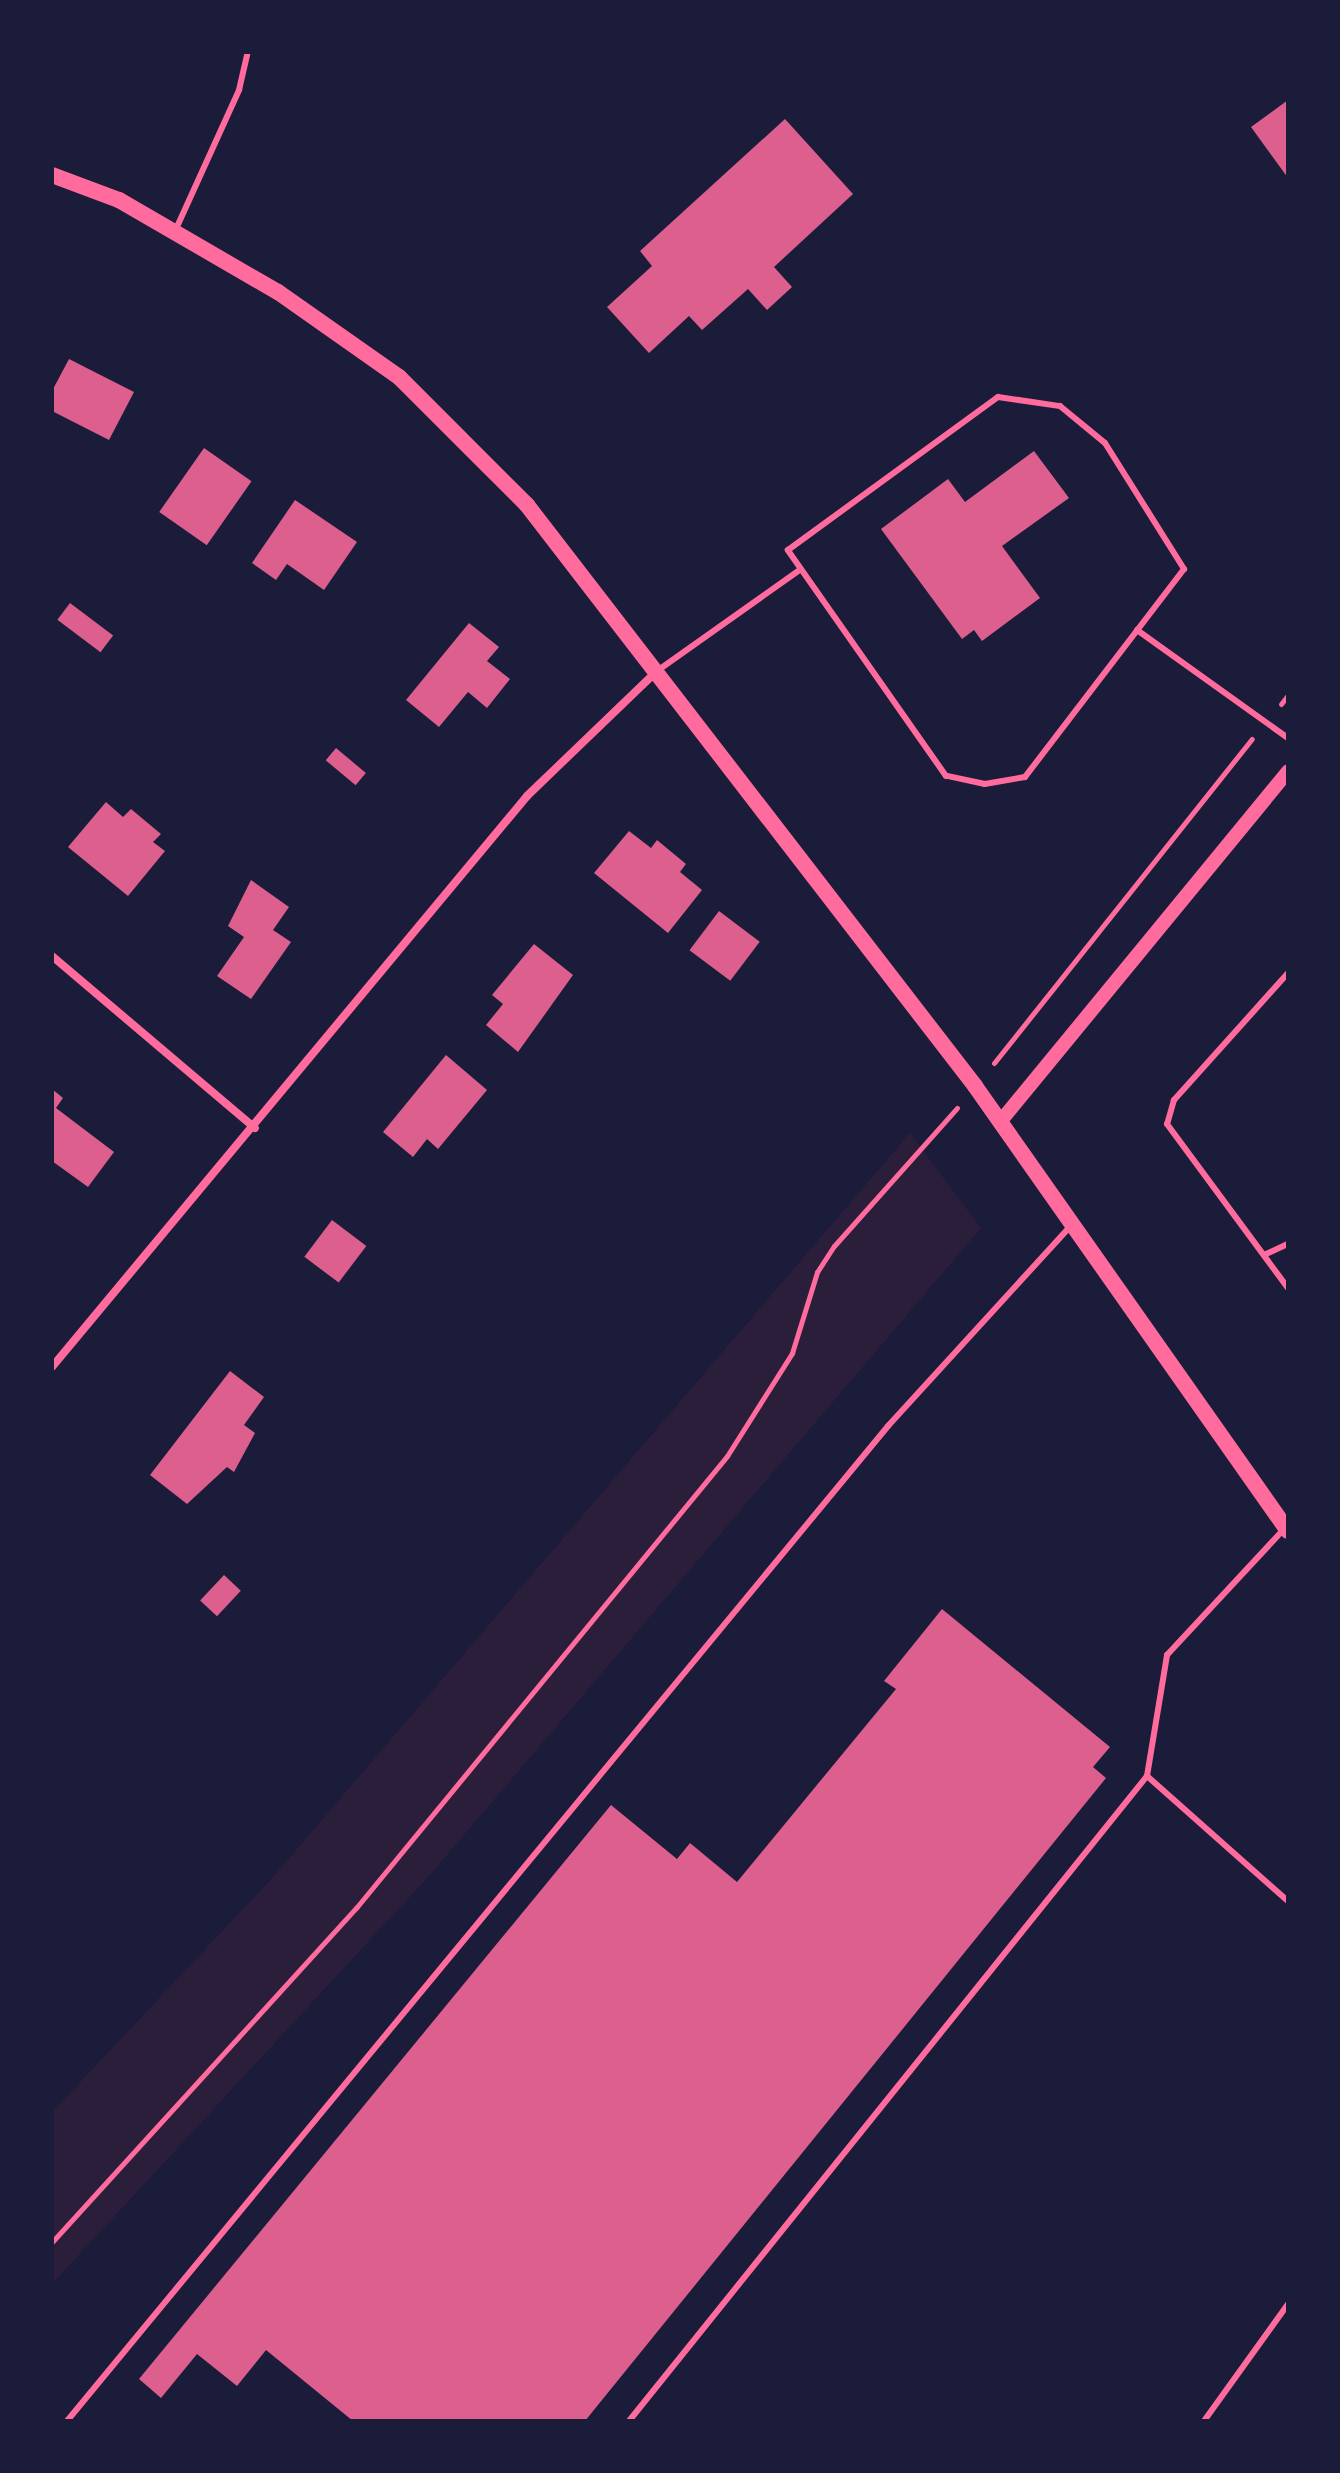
<!DOCTYPE html>
<html>
<head>
<meta charset="utf-8">
<style>
  body { margin:0 }
  #map { position:relative; width:1340px; height:2473px; overflow:hidden; background:#1b1b3a; font-family:"Exo 2",sans-serif }
  div>[style] { position:absolute }
  [style*='--x'] { left:calc(var(--x)*1px); top:calc(var(--y)*1px); width:calc(var(--w)*1px); rotate:calc(var(--a)*1deg) }
  .green>* { inset:0; background:#2a1e3b }
  .building>* { inset:0; background:#dd5f8e; transform-origin:0 0 }
  .path>* { height:5px; margin:-2.5px; padding:0 2.5px; transform-origin:2.5px; border-radius:2.5px; background:#ff6b9d }
  .service>* { height:6px; margin:-3px; padding:0 3px; transform-origin:3px; border-radius:3px; background:#ff6b9d }
  .minor>* { height:8px; margin:-4px; padding:0 4px; transform-origin:4px; border-radius:4px; background:#ff6b9d }
  .tertiary>* { height:14px; margin:-7px; padding:0 7px; transform-origin:7px; border-radius:7px; background:#ff6b9d }
  .secondary>* { height:16px; margin:-8px; padding:0 8px; transform-origin:8px; border-radius:8px; background:#ff6b9d }
  span { translate:-50% -50%; white-space:nowrap; text-align:center; line-height:1.15; -webkit-text-stroke:8px #1b1b3a; paint-order:stroke }
  .frame { position:absolute; inset:0; border:54px solid #1b1b3a; pointer-events:none }
</style>
</head>
<body>
<div id="map">
  <div class="green">
    <i style="clip-path:polygon(910px 1133px,981px 1228px,430px 1875px,52px 2284px,52px 2112px,273px 1877px)"></i>
  </div>
  <div class="building">
    <i style="clip-path:polygon(1288px 100px,1288px 178px,1251px 127px)"></i>
    <i style="clip-path:polygon(785px 119px,853px 194px,774px 267px,792px 287px,767px 310px,748px 289px,702px 330px,689px 316px,649px 353px,607px 307px,652px 266px,640px 251px)"></i>
    <i style="clip-path:polygon(69px 359px,134px 392px,109px 440px,52px 411px,52px 391px)"></i>
    <i style="left:204px;top:448px;width:58px;height:78px;rotate:35deg"></i>
    <i style="clip-path:polygon(1034px 451px,1069px 498px,1002px 546px,1040px 598px,982px 641px,974px 630px,962px 639px,881px 529px,948px 479px,965px 502px)"></i>
    <i style="clip-path:polygon(295px 500px,357px 542px,324px 590px,287px 564px,276px 580px,252px 563px)"></i>
    <i style="left:70px;top:603px;width:54px;height:21px;rotate:37deg"></i>
    <i style="clip-path:polygon(469px 623px,499px 647px,487px 661px,510px 679px,487px 708px,468px 692px,439px 727px,406px 700px)"></i>
    <i style="left:336px;top:748px;width:39px;height:16px;rotate:40deg"></i>
    <i style="clip-path:polygon(106px 802px,123px 817px,131px 809px,161px 834px,153px 842px,165px 851px,128px 896px,68px 847px)"></i>
    <i style="clip-path:polygon(629px 831px,651px 848px,657px 840px,686px 864px,680px 872px,702px 890px,668px 933px,594px 873px)"></i>
    <i style="clip-path:polygon(251px 880px,289px 907px,273px 930px,291px 942px,251px 999px,217px 976px,244px 937px,228px 926px)"></i>
    <i style="left:719px;top:911px;width:51px;height:49px;rotate:37deg"></i>
    <i style="clip-path:polygon(534px 944px,573px 975px,518px 1052px,486px 1025px,503px 1004px,492px 995px)"></i>
    <i style="clip-path:polygon(446px 1055px,487px 1090px,438px 1149px,427px 1139px,413px 1157px,383px 1132px)"></i>
    <i style="clip-path:polygon(52px 1089px,63px 1098px,56px 1108px,114px 1152px,88px 1187px,52px 1161px)"></i>
    <i style="left:332px;top:1220px;width:43px;height:46px;rotate:37deg"></i>
    <i style="clip-path:polygon(230px 1371px,264px 1397px,244px 1425px,255px 1433px,234px 1472px,227px 1467px,187px 1504px,150px 1475px)"></i>
    <i style="left:224px;top:1575px;width:23px;height:35px;rotate:43deg"></i>
    <i style="clip-path:polygon(942px 1609px,1110px 1747px,1093px 1767px,1106px 1778px,585px 2421px,353px 2421px,266px 2350px,237px 2386px,197px 2354px,161px 2398px,139px 2379px,611px 1805px,677px 1859px,690px 1843px,737px 1882px,896px 1689px,884px 1681px)"></i>
  </div>
  <div class="path">
    <i style="--x:1281;--y:704;--w:11;--a:-52"></i>
    <i style="--x:994;--y:1063;--w:414;--a:-51.5"></i>
    <i style="--x:52;--y:2242;--w:452;--a:-47.7"></i>
    <i style="--x:356;--y:1908;--w:585;--a:-50.62"></i>
    <i style="--x:727;--y:1456;--w:122;--a:-57.7"></i>
    <i style="--x:792;--y:1353;--w:85;--a:-72.8"></i>
    <i style="--x:817;--y:1272;--w:31;--a:-57"></i>
    <i style="--x:834;--y:1246;--w:185;--a:-48.3"></i>
  </div>
  <div class="service">
    <i style="--x:176;--y:229;--w:153;--a:-65.6"></i>
    <i style="--x:239;--y:90;--w:39;--a:-77"></i>
    <i style="--x:998;--y:397;--w:63;--a:8.3"></i>
    <i style="--x:1060;--y:406;--w:58;--a:39.4"></i>
    <i style="--x:1105;--y:443;--w:149;--a:57.9"></i>
    <i style="--x:1184;--y:569;--w:262;--a:127.4"></i>
    <i style="--x:1025;--y:777;--w:41;--a:170.1"></i>
    <i style="--x:985;--y:784;--w:40;--a:-168"></i>
    <i style="--x:946;--y:776;--w:276;--a:-125"></i>
    <i style="--x:788;--y:550;--w:260;--a:-36.1"></i>
    <i style="--x:1137;--y:630;--w:186;--a:35.6"></i>
    <i style="--x:657;--y:671;--w:176;--a:-35.3"></i>
    <i style="--x:1288;--y:973;--w:171;--a:131.9"></i>
    <i style="--x:1174;--y:1100;--w:25;--a:106"></i>
    <i style="--x:1167;--y:1124;--w:204;--a:53.6"></i>
    <i style="--x:1264;--y:1255;--w:26;--a:-25"></i>
    <i style="--x:1147;--y:1776;--w:188;--a:41.6"></i>
    <i style="--x:67;--y:2421;--w:1290;--a:-50.47"></i>
    <i style="--x:888;--y:1426;--w:270;--a:-47.6"></i>
    <i style="--x:629;--y:2421;--w:827;--a:-51.23"></i>
    <i style="--x:1147;--y:1776;--w:123;--a:-80.6"></i>
    <i style="--x:1167;--y:1655;--w:173;--a:-47.1"></i>
    <i style="--x:1204;--y:2421;--w:144;--a:-54.3"></i>
  </div>
  <div class="minor">
    <i style="--x:52;--y:956;--w:266;--a:40.3"></i>
    <i style="--x:52;--y:1367;--w:743;--a:-50.24"></i>
    <i style="--x:527;--y:796;--w:178;--a:-43.9"></i>
  </div>
  <div class="tertiary">
    <i style="--x:1000;--y:1122;--w:454;--a:-50.6"></i>
  </div>
  <div class="secondary">
    <i style="--x:52;--y:175;--w:72;--a:20.5"></i>
    <i style="--x:119;--y:200;--w:184;--a:30.1"></i>
    <i style="--x:278;--y:292;--w:148;--a:35.1"></i>
    <i style="--x:399;--y:377;--w:181;--a:45"></i>
    <i style="--x:527;--y:505;--w:734;--a:52.36"></i>
    <i style="--x:975;--y:1086;--w:544;--a:54.88"></i>
  </div>
  <div class="frame"></div>
</div>
</body>
</html>
